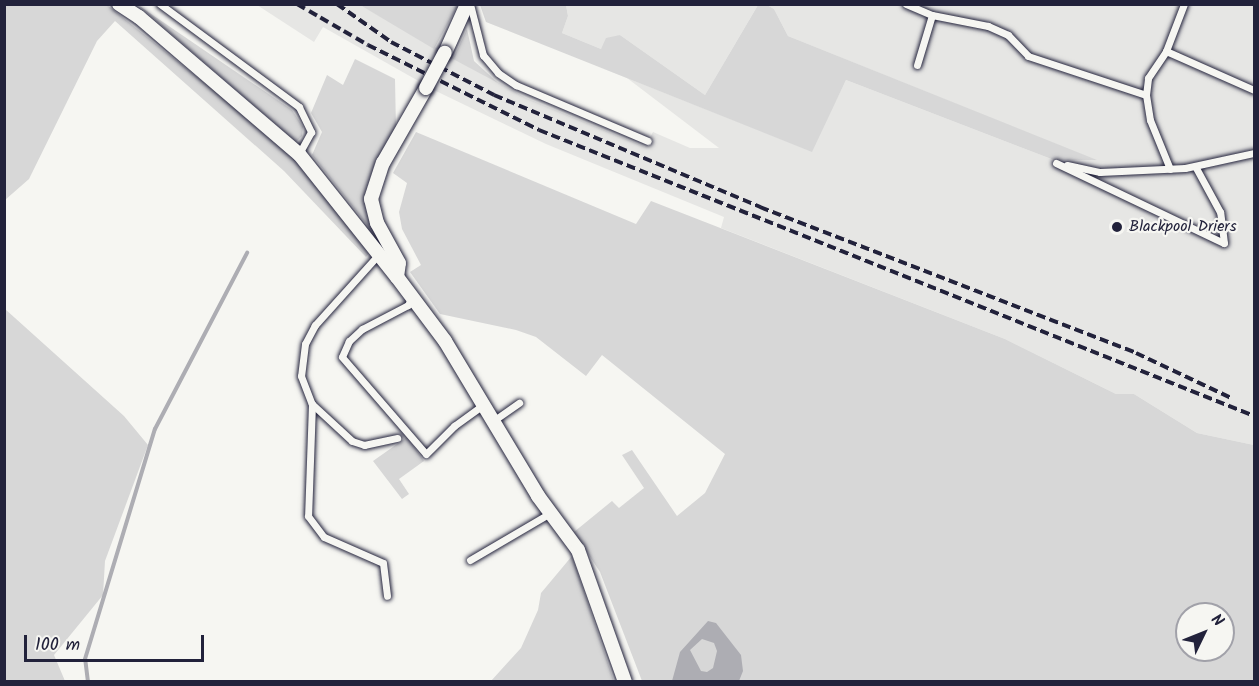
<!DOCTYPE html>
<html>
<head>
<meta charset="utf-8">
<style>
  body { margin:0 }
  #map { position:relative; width:1259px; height:686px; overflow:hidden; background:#f6f6f2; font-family:Kalam,sans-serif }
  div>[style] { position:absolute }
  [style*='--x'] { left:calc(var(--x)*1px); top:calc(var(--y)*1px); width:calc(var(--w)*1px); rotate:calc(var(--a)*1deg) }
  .built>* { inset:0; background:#e6e6e4 }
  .green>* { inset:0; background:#d7d7d7 }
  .water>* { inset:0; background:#adadb3 }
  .stream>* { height:4px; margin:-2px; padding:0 2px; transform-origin:2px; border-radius:2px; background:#adadb3 }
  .roads { filter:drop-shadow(0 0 2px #22223b) drop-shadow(0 0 2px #22223b) }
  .service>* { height:7px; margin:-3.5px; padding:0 3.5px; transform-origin:3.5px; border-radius:3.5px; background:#f6f6f2 }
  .minor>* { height:14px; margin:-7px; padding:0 7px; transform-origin:7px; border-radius:7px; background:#f6f6f2 }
  .rail>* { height:4px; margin-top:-2px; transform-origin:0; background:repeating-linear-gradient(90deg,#22223b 0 9px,transparent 0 13.5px) }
  .bridges { filter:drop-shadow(0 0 2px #22223b) drop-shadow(0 0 2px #22223b) }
  .minor-bridge>* { height:14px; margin:-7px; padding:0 7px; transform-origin:7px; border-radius:7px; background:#f6f6f2 }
  .dots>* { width:16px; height:16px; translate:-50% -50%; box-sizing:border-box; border:3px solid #f6f6f2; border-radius:50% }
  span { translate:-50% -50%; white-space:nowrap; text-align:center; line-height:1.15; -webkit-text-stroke:4.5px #f6f6f2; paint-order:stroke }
  .poi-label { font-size:16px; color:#22223b }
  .left { translate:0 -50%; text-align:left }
  .frame { position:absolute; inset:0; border:6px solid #22223b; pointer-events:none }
  .north { position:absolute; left:1175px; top:602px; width:60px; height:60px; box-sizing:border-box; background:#f6f6f2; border:2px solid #a1a1a9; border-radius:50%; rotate:47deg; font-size:16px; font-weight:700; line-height:24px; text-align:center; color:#22223b }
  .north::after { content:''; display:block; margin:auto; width:21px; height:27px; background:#22223b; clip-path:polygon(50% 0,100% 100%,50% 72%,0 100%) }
  .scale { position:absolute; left:24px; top:635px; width:180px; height:27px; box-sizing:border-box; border:3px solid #22223b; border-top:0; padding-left:8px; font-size:18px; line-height:21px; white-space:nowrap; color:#22223b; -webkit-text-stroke:4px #f6f6f2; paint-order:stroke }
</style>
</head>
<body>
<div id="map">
  <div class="built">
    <i style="clip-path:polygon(257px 5px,360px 5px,526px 98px,645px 147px,653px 132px,690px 148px,719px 148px,627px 78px,811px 151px,846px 80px,1054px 160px,1095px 160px,788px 36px,774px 9px,767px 5px,1254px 5px,1254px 445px,1197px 433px,1134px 394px,1116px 394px,1005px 339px,721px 228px,724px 217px,546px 144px,438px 92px,323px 27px,314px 42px)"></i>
    <i style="clip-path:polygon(566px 5px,758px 5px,705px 95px,620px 35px,601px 49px,562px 33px,568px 16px)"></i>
  </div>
  <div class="green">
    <i style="clip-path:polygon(5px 5px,107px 5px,287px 149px,318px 183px,369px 253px,366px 257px,284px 171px,115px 21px,97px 41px,29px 179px,5px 200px)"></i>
    <i style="clip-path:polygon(138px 5px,292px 110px,303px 127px,302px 136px,296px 142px)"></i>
    <i style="clip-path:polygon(360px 5px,458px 5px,434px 49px)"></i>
    <i style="clip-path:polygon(480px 5px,566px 5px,568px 16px,562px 33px,601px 49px,606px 38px,620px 35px,705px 95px,758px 5px,767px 5px,774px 9px,788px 36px,1097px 160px,1054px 160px,846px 80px,812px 152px,486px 22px)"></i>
    <i style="clip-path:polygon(467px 29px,474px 61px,498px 83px,453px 59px)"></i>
    <i style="clip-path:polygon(355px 59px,395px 79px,396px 130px,368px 187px,383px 245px,312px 155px,322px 132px,311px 113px,327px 75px,343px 85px)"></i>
    <i style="clip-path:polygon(evenodd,416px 132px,636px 224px,651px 201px,1005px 339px,1116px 394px,1134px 394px,1197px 433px,1254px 445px,1254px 681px,642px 681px,600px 572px,574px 532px,612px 501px,619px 508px,644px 488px,622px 455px,632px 450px,677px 516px,705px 493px,725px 454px,602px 355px,586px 376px,536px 337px,516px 330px,440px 314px,410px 272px,421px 265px,402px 229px,399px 212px,407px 183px,393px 173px,416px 132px,1187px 614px,1223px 614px,1223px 650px,1187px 650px,1187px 614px)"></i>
    <i style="clip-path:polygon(5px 309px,124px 416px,148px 445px,105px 561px,103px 595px,54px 655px,65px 681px,5px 681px)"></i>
    <i style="clip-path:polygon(407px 437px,424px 461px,399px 479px,409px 494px,402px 499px,373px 461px)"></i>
    <i style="clip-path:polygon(572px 556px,614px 681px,491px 681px,521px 648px,538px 610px,541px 593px)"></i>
  </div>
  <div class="water">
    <i style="clip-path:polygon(evenodd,708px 621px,716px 623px,741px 655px,743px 671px,739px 681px,672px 681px,680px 652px,708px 621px,702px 639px,714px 643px,717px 651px,713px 668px,707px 672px,701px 671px,690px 650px,702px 639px)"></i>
  </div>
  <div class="stream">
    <i style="--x:88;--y:682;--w:23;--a:-97"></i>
    <i style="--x:85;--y:659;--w:240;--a:-73.1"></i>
    <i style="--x:155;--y:429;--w:199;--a:-62.4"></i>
  </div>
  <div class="roads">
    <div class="service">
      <i style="--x:160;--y:4;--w:173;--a:36.5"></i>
      <i style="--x:299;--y:107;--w:28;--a:64"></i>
      <i style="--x:311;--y:132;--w:25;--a:119"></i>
      <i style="--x:470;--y:4;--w:53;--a:75.7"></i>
      <i style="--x:483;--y:55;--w:23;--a:50"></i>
      <i style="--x:498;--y:73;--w:22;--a:34"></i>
      <i style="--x:516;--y:85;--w:143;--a:23"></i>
      <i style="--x:906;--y:4;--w:28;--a:23"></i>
      <i style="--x:932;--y:15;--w:57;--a:11.1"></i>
      <i style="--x:988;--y:26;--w:22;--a:24"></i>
      <i style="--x:1008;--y:35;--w:29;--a:46"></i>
      <i style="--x:1028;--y:56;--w:124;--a:18.3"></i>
      <i style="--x:1166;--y:51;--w:96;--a:23.9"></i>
      <i style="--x:917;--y:65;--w:52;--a:-73.3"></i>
      <i style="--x:1056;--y:163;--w:186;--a:25.5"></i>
      <i style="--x:1224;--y:243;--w:31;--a:-97"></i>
      <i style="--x:1220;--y:212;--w:52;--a:-118.5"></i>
      <i style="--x:1067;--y:165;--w:34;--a:12"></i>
      <i style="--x:1100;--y:172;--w:85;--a:-2.7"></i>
      <i style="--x:1185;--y:168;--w:71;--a:-12.3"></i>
      <i style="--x:1170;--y:169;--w:53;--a:-112.2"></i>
      <i style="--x:1150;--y:120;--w:25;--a:-99"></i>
      <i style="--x:1146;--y:95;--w:17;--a:-83"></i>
      <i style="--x:1148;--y:78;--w:32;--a:-56"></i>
      <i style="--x:1166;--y:51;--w:50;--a:-69"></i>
      <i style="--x:379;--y:254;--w:96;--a:132"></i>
      <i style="--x:315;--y:325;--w:21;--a:118"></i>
      <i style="--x:305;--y:344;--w:32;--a:97"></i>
      <i style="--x:301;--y:376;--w:30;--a:69"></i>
      <i style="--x:312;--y:404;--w:54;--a:42.8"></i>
      <i style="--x:352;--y:441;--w:13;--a:18"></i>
      <i style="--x:364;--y:445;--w:34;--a:-12"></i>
      <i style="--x:412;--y:297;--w:9;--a:117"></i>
      <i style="--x:408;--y:305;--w:52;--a:152.4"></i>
      <i style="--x:362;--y:329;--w:18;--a:137"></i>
      <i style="--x:349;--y:341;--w:17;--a:114"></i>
      <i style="--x:342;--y:357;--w:128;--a:49.1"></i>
      <i style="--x:426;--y:454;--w:40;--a:-45"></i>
      <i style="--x:454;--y:426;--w:36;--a:-36"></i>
      <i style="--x:312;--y:404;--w:112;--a:92"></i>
      <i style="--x:308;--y:516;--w:26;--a:53"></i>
      <i style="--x:324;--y:537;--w:64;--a:23.8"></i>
      <i style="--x:383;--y:563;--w:33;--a:83"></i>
      <i style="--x:493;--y:421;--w:32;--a:-35"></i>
      <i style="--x:470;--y:560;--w:93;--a:-30.4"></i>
    </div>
    <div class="minor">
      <i style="--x:119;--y:4;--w:24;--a:33"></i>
      <i style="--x:139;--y:17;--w:211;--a:40.6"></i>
      <i style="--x:299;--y:154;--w:157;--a:51.5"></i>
      <i style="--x:397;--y:277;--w:80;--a:53.1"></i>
      <i style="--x:445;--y:341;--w:181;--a:59"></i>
      <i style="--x:538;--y:496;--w:67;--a:53.5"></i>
      <i style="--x:578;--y:550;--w:140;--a:70.4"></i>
      <i style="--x:445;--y:53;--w:54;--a:-65.8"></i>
      <i style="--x:397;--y:277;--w:14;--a:-82"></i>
      <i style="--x:399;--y:263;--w:46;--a:-118.8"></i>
      <i style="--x:377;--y:223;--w:25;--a:-104"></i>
      <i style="--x:371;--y:199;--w:38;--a:-72"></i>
      <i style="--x:383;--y:163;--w:86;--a:-60.2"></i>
    </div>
  </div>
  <div class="rail">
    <i style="--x:297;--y:4;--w:82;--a:30"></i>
    <i style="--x:368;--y:45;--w:191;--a:26.4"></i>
    <i style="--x:539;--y:130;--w:770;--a:21.8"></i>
    <i style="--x:337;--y:4;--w:66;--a:35.1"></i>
    <i style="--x:391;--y:42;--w:116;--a:27.2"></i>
    <i style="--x:494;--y:95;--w:289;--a:22.8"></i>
    <i style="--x:760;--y:207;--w:403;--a:21.2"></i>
    <i style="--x:1136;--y:353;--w:105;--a:25.3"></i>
  </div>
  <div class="bridges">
    <div class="minor-bridge">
      <i style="--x:426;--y:88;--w:40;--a:-62"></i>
    </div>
  </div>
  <div class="dots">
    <i style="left:1117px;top:227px;background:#22223b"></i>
  </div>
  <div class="poi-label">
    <span class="left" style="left:1129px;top:227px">Blackpool Driers</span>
  </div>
  <div class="frame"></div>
  <div class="north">N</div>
  <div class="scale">100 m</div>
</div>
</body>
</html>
